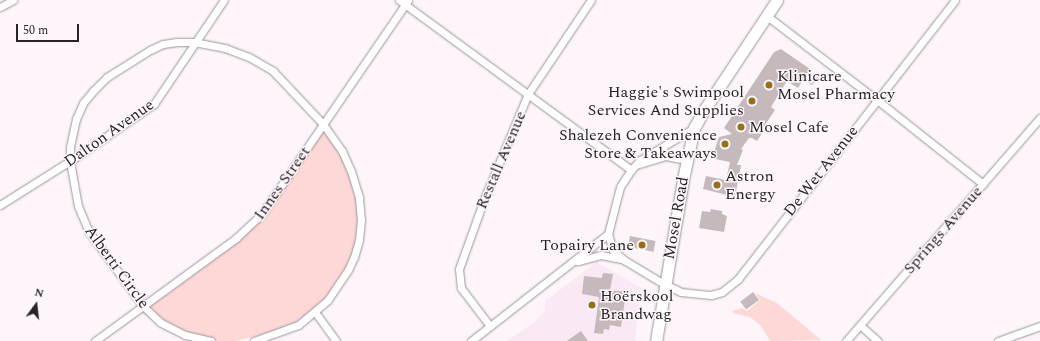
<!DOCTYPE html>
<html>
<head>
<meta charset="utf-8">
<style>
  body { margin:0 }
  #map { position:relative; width:1040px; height:341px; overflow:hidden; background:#fef5fb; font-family:Spectral,serif }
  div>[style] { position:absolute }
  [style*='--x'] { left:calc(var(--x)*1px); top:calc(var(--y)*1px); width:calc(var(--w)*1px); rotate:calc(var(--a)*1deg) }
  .built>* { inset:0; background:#fae8f4 }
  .green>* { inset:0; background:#fed8d7 }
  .water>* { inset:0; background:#d9d1f6 }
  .building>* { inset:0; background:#c5b9bc; transform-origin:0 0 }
  .roads { filter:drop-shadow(0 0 1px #9e949b) drop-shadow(0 0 1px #9e949b) }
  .street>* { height:7px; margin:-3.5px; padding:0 3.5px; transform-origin:3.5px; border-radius:3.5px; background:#fff }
  .secondary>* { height:11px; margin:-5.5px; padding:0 5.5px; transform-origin:5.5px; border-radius:5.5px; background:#fff }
  .dots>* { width:11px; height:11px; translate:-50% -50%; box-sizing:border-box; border:2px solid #fef5fb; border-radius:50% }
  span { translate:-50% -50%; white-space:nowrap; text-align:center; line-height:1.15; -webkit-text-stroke:3px #fef5fb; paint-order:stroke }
  .poi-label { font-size:16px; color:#282426 }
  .left { translate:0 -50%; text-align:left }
  .right { translate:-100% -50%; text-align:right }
  .street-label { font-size:16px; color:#282426 }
  .north { position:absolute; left:16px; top:285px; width:40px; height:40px; -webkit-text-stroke:3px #fef5fb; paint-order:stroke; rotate:15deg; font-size:11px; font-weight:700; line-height:16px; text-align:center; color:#282426 }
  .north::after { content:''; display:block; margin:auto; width:14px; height:18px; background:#282426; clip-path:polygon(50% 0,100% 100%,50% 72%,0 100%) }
  .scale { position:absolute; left:16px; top:24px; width:63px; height:18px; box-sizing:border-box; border:2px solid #282426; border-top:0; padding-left:5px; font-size:12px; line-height:14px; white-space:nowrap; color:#282426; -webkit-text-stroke:3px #fef5fb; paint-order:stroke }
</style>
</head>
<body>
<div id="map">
  <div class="built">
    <i style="clip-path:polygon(597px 262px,641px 288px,635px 341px,507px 341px,536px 321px,545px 310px,545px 301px)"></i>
  </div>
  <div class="green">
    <i style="clip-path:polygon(323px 126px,343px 159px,358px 199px,362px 239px,328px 302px,299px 327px,235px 341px,206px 341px,159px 324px,139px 310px,253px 227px)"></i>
    <i style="clip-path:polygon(755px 293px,777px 303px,821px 340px,770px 341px,761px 326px,750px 317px,733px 313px,732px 311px,742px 308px,747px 311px,760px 300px)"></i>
  </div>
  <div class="water">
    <i style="clip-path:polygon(814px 73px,820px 76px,813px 85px,810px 85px,808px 82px)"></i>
  </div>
  <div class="building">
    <i style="clip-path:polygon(781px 49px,810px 69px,798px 88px,787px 81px,771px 107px,775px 110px,761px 131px,763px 132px,757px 141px,752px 138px,749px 138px,741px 149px,743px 150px,737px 165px,741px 165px,735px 197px,703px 189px,706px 176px,726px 180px,730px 162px,715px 159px,713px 155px,719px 137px,732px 134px,724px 128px,774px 52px)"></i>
    <i style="clip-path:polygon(711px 209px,722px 211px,722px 214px,727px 216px,724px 232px,699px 228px,702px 211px,710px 212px)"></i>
    <i style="left:630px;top:236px;width:26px;height:11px;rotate:11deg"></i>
    <i style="clip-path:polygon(603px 273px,613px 274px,610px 290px,626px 292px,621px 327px,610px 325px,609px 330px,604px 329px,603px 334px,594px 333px,599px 297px,582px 294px,584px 276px,602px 278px)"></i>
    <i style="left:753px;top:292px;width:10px;height:16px;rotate:53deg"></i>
    <i style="clip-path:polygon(581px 331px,588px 341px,567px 341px)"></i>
  </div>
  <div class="roads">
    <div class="street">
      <i style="--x:399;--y:0;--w:288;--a:36.2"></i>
      <i style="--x:0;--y:7;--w:15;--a:-28"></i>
      <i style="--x:767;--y:16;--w:138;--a:37.4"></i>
      <i style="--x:877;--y:100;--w:135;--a:38.4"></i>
      <i style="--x:694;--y:128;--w:63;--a:149.3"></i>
      <i style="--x:640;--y:160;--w:13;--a:132"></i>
      <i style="--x:631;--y:170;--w:20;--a:123"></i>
      <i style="--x:620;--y:187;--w:49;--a:104.3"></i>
      <i style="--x:608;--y:234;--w:17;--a:73"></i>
      <i style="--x:613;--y:250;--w:15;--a:42"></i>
      <i style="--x:624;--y:260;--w:47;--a:31"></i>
      <i style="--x:664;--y:284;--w:19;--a:25"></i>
      <i style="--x:681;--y:292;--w:30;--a:6"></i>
      <i style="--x:711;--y:295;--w:11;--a:-15"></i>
      <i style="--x:722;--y:292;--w:21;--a:-39"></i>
      <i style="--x:738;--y:279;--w:353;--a:-52.1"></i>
      <i style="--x:636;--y:165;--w:31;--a:-17"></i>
      <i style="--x:666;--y:156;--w:21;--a:11"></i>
      <i style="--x:0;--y:205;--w:83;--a:-32.2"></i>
      <i style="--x:70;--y:161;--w:102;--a:-34.2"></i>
      <i style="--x:154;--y:104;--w:125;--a:-56.1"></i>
      <i style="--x:578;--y:261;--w:24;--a:-15"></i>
      <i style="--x:601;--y:255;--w:21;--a:11"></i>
      <i style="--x:315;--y:312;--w:36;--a:54"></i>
      <i style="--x:860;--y:325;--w:24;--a:42"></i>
      <i style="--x:490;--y:326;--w:48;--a:-127.3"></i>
      <i style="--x:461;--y:288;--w:19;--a:-96"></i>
      <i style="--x:459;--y:269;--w:74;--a:-70.3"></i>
      <i style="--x:484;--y:199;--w:114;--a:-67.3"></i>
      <i style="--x:528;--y:94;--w:113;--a:-56.2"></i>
      <i style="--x:95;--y:341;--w:175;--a:-36.1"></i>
      <i style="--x:236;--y:238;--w:34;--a:-43"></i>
      <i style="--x:261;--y:215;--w:260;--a:-55.6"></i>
      <i style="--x:211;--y:341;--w:27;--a:-167"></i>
      <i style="--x:185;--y:335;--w:28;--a:-153"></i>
      <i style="--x:160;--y:322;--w:23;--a:-137"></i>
      <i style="--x:143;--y:306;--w:92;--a:-126.1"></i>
      <i style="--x:89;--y:232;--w:28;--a:-113"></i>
      <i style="--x:78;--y:206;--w:46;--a:-100.1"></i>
      <i style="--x:70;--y:161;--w:14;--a:-90"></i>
      <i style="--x:70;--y:147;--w:29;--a:-78"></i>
      <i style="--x:76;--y:119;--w:17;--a:-66"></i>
      <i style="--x:83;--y:103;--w:16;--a:-50"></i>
      <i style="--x:93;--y:91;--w:20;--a:-45"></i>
      <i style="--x:107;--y:77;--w:51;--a:-32.1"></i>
      <i style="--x:150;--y:50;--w:14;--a:-25"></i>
      <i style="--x:163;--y:44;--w:14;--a:-8"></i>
      <i style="--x:177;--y:42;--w:17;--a:0"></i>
      <i style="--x:194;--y:42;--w:32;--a:11"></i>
      <i style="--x:225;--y:48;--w:26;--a:21"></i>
      <i style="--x:249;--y:57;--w:28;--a:30"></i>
      <i style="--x:273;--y:71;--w:73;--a:46.7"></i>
      <i style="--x:323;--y:124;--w:33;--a:55"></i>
      <i style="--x:342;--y:151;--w:22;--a:66"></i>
      <i style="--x:351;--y:171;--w:28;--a:73"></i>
      <i style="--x:359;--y:198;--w:22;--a:85"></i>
      <i style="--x:361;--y:220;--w:20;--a:96"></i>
      <i style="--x:359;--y:240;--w:18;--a:106"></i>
      <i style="--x:354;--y:257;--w:14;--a:115"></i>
      <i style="--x:348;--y:270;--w:36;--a:124"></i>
      <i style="--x:328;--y:300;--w:39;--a:140"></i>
      <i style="--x:298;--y:325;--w:47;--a:160"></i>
      <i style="--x:471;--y:341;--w:174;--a:-38"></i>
      <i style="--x:846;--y:341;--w:296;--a:-49"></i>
      <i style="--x:998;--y:341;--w:45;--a:-19.7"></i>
    </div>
    <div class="secondary">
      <i style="--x:656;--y:341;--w:164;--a:-80.5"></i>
      <i style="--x:683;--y:179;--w:52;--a:-77.8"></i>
      <i style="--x:694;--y:128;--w:21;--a:-61"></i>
      <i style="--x:704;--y:110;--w:132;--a:-56.4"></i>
    </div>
  </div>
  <div class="dots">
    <i style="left:769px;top:85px;background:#947119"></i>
    <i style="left:752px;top:101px;background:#947119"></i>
    <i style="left:741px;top:127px;background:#947119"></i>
    <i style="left:725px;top:144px;background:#947119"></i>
    <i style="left:717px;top:185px;background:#947119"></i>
    <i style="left:642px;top:245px;background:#947119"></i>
    <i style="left:592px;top:305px;background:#947119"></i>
  </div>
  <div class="poi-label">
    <span class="left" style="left:777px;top:85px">Klinicare<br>Mosel Pharmacy</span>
    <span class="right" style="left:744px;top:101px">Haggie's Swimpool<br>Services And Supplies</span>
    <span class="left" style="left:749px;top:127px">Mosel Cafe</span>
    <span class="right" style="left:717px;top:144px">Shalezeh Convenience<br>Store &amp; Takeaways</span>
    <span class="left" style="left:725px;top:185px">Astron<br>Energy</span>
    <span class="right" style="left:634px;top:245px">Topairy Lane</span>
    <span class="left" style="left:600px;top:305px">Hoërskool<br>Brandwag</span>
  </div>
  <div class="street-label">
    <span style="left:109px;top:133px;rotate:-35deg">Dalton Avenue</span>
    <span style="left:501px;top:160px;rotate:-67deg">Restall Avenue</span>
    <span style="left:821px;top:171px;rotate:-52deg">De Wet Avenue</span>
    <span style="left:282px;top:183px;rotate:-55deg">Innes Street</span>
    <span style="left:676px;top:218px;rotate:-80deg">Mosel Road</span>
    <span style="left:943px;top:230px;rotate:-49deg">Springs Avenue</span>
    <span style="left:117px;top:267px;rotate:54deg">Alberti Circle</span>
  </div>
  <div class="north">N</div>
  <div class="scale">50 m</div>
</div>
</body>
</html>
